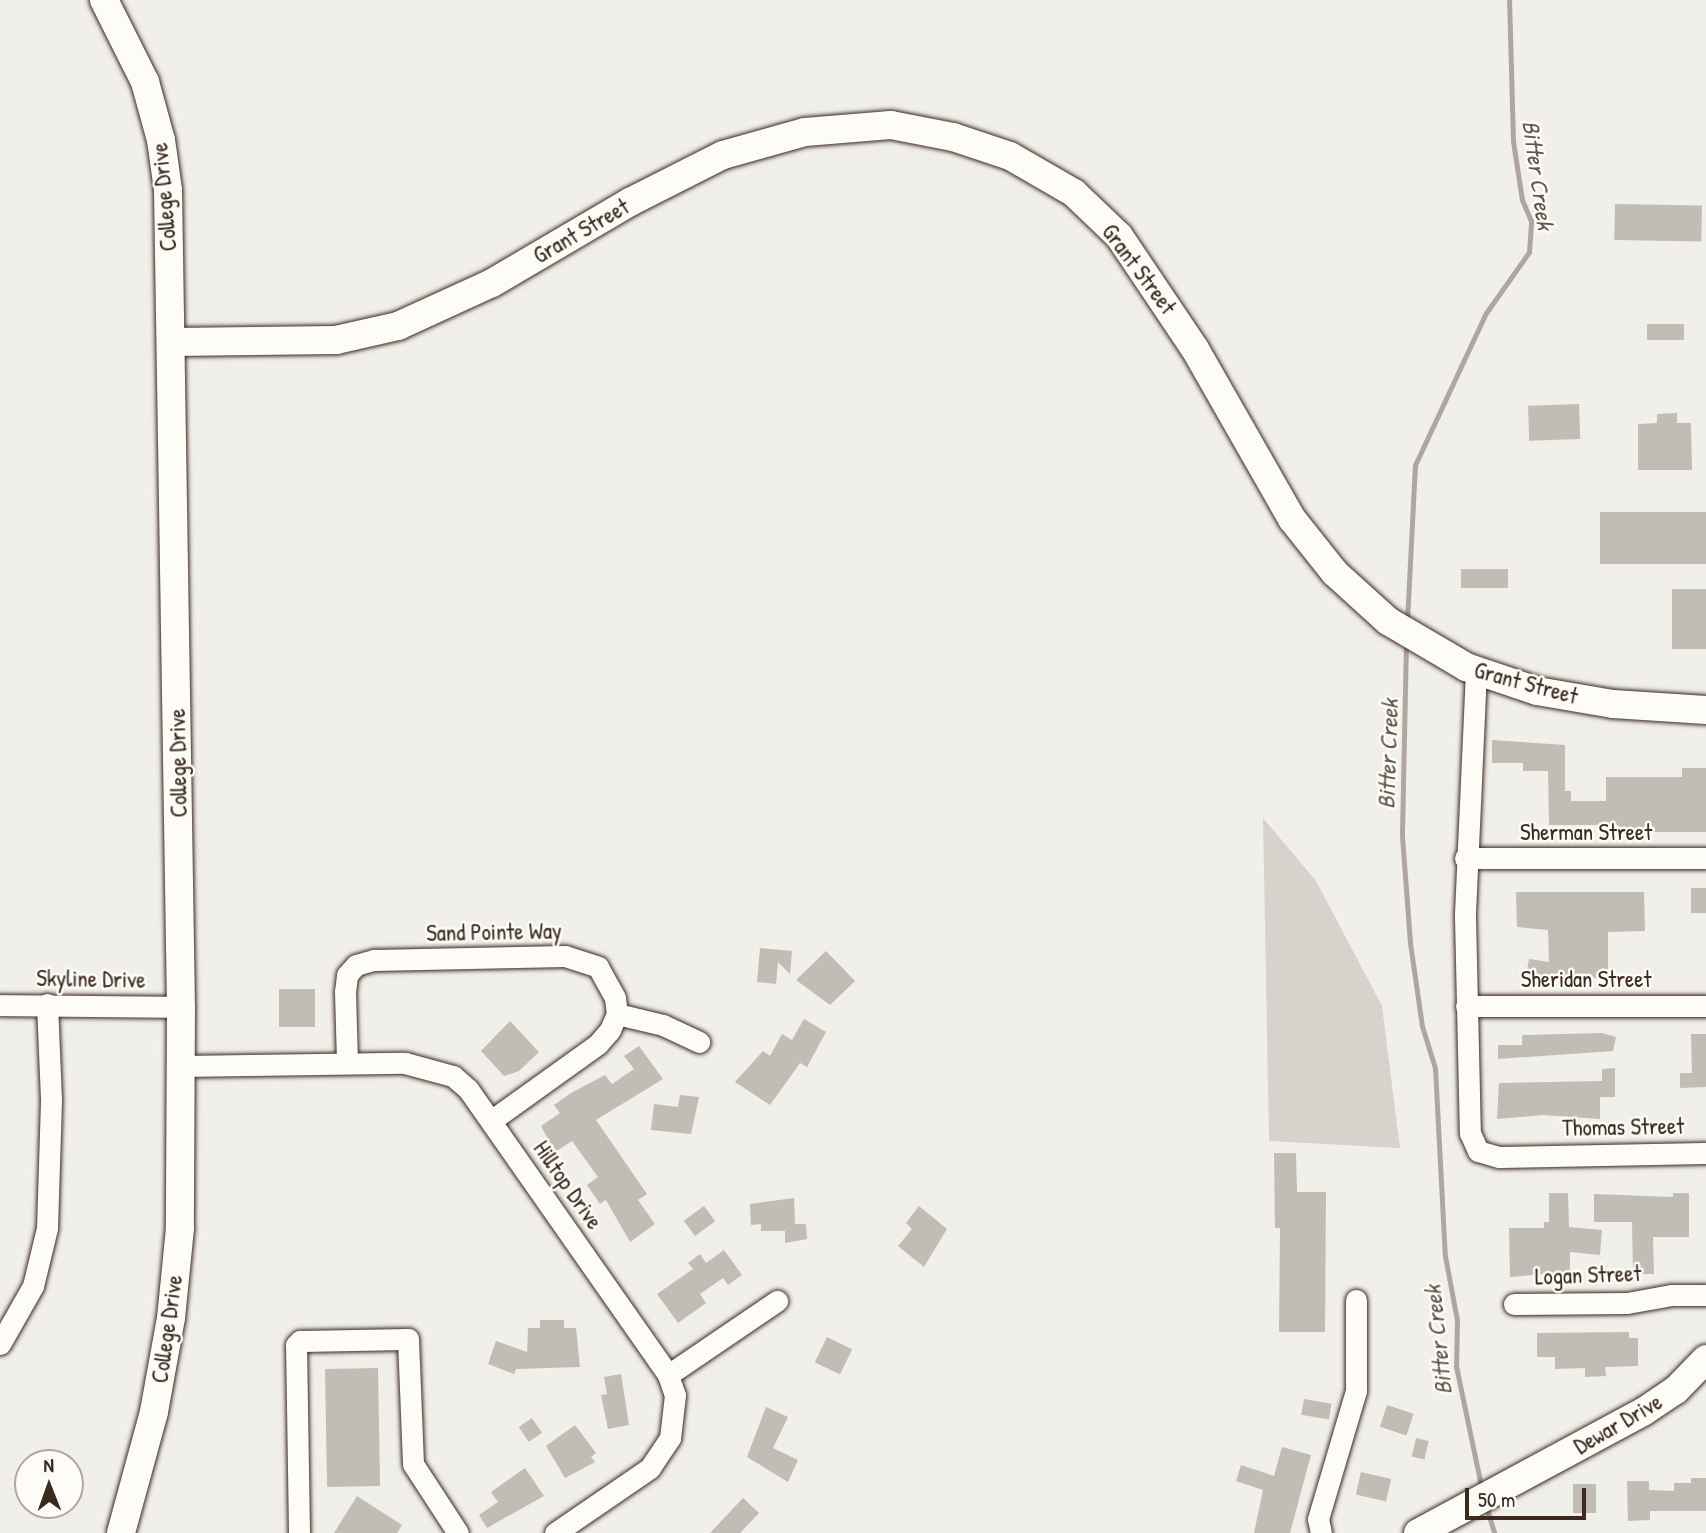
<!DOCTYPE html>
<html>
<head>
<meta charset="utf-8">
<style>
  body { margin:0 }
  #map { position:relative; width:1706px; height:1533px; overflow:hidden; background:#f1efea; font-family:"Patrick Hand",sans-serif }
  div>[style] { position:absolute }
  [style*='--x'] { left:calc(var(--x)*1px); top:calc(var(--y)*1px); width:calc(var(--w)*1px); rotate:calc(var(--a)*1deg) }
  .green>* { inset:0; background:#d7d2cc }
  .stream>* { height:5px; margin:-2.5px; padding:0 2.5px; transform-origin:2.5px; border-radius:2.5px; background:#aea69f }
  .building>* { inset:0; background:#c1bcb4; transform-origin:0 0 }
  .roads { filter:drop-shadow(0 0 2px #3b2a1e) drop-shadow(0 0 2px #3b2a1e) }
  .minor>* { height:21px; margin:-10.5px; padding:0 10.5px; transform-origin:10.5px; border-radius:10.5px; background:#fdfcf7 }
  .major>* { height:28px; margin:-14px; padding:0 14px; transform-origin:14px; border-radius:14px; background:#fdfcf7 }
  span { translate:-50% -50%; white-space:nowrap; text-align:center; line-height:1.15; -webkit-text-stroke:5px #fdfcf7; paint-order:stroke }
  .street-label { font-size:23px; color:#3b2a1e }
  .water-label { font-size:24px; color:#63554b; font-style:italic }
  .north { position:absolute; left:14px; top:1449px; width:70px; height:70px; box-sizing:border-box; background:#fdfcf7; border:2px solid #afa8a0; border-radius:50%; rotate:359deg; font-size:19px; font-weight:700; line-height:28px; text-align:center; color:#3b2a1e }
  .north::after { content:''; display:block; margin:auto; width:24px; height:32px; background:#3b2a1e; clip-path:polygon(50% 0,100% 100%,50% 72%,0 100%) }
  .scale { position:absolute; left:1465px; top:1488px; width:121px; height:32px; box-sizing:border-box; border:4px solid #3b2a1e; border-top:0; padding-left:9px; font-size:21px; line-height:24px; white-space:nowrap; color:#3b2a1e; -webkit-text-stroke:5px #fdfcf7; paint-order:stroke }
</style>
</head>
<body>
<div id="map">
  <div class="green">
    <i style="clip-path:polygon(1263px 818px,1316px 881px,1382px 1006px,1400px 1148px,1269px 1141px)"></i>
  </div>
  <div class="stream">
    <i style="--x:1407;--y:622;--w:157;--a:-87.1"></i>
    <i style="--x:1415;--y:465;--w:168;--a:-65"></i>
    <i style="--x:1486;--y:313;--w:75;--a:-54.8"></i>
    <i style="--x:1529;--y:252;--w:31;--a:-86"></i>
    <i style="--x:1531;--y:221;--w:23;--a:-113"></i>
    <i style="--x:1522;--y:200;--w:60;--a:-98.7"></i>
    <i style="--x:1513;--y:141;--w:141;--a:-91.6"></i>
    <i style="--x:1406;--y:642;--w:194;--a:91.2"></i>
    <i style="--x:1402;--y:836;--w:107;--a:85.7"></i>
    <i style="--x:1410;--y:943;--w:84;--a:81.8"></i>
    <i style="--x:1422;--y:1026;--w:44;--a:72.8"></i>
    <i style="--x:1435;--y:1068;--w:188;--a:87"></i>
    <i style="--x:1445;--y:1256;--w:65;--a:79.4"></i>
    <i style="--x:1457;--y:1320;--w:46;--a:91.2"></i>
    <i style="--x:1456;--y:1366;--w:127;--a:78.2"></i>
    <i style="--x:1486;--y:1506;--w:28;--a:73"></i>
  </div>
  <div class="building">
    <i style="left:1615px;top:204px;width:87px;height:36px;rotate:1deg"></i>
    <i style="left:1684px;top:324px;width:16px;height:37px;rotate:90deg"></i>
    <i style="left:1579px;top:404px;width:35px;height:51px;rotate:88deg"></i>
    <i style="clip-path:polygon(1677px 413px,1677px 423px,1691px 423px,1692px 470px,1638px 470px,1638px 424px,1657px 423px,1657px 414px)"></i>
    <i style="left:1600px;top:512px;width:106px;height:52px"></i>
    <i style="left:1461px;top:569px;width:47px;height:19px"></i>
    <i style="left:1706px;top:589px;width:60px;height:34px;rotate:90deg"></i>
    <i style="clip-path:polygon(1492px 740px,1565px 745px,1565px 791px,1571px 791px,1571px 801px,1606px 801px,1606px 777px,1682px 777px,1682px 768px,1706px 768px,1706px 832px,1618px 832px,1618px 825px,1549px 825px,1548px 771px,1523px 771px,1523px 763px,1492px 763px)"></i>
    <i style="left:1691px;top:888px;width:15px;height:25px"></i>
    <i style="clip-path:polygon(1516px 892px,1644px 892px,1645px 931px,1608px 932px,1608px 978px,1526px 977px,1529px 959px,1549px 962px,1548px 930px,1517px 927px)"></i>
    <i style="clip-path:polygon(760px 948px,792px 951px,790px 974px,778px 962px,776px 984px,757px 982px)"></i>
    <i style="clip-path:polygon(826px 951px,855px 981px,830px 1005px,796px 980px)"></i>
    <i style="left:279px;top:989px;width:36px;height:38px"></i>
    <i style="clip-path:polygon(804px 1019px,826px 1032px,807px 1067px,800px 1063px,770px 1105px,735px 1082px,763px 1051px,770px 1056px,782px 1034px,792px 1040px)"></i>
    <i style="clip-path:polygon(510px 1021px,539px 1052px,519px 1071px,504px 1076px,481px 1051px)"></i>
    <i style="clip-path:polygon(1602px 1033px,1616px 1037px,1613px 1051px,1498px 1059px,1498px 1045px,1522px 1045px,1522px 1035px)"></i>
    <i style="clip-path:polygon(1691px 1034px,1706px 1034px,1706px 1087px,1680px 1088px,1680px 1073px,1692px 1073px)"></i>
    <i style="clip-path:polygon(639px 1046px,663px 1079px,596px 1120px,647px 1194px,638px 1200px,655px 1224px,630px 1242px,606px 1200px,600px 1204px,587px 1185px,598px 1177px,572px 1141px,555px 1152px,541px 1126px,560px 1113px,554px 1105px,571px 1093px,605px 1075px,612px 1084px,634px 1069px,624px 1056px)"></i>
    <i style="clip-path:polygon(1615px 1068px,1615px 1097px,1600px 1097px,1600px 1119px,1543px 1115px,1497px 1119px,1499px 1083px,1602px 1081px,1602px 1069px)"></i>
    <i style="clip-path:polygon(680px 1095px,699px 1097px,691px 1134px,651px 1130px,654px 1104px,678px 1107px)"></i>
    <i style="clip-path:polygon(1274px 1153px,1296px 1153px,1297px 1192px,1326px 1192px,1325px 1332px,1279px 1332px,1280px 1228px,1275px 1228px)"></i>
    <i style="clip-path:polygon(1549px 1193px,1568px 1193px,1569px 1227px,1602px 1230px,1600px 1255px,1570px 1252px,1570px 1272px,1510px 1277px,1509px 1228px,1544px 1228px,1544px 1222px,1549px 1222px)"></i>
    <i style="clip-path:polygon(1673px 1193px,1689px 1193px,1689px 1237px,1653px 1237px,1654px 1274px,1633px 1274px,1632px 1222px,1594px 1222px,1594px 1194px,1673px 1197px)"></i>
    <i style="clip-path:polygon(794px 1198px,795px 1224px,806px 1224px,807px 1239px,785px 1243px,785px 1231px,761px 1231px,761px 1224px,751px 1225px,750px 1204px)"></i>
    <i style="left:704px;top:1206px;width:19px;height:25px;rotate:54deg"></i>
    <i style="clip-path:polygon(919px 1206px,947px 1229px,924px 1267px,898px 1246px,912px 1229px,906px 1223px)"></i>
    <i style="clip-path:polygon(724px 1250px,742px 1275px,728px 1285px,723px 1278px,700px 1294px,706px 1303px,678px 1323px,657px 1294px,693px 1269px,688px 1263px,700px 1254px,706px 1263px)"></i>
    <i style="clip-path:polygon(540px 1320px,564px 1320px,564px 1328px,576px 1328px,580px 1367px,516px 1369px,514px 1374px,488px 1364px,496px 1341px,527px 1352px,528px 1328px,540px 1328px)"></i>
    <i style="clip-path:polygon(1629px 1332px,1629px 1338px,1638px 1338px,1638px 1366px,1605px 1367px,1606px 1376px,1585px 1377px,1585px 1368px,1555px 1369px,1555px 1357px,1537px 1357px,1537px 1333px)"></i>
    <i style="left:827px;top:1337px;width:28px;height:28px;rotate:26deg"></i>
    <i style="left:378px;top:1368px;width:118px;height:53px;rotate:89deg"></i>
    <i style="clip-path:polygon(621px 1374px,629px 1425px,608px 1429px,601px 1395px,607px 1394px,604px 1377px)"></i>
    <i style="left:1304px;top:1399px;width:28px;height:16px;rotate:10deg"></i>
    <i style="left:1387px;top:1405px;width:28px;height:23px;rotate:18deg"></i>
    <i style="clip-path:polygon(766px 1407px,788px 1417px,773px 1448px,798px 1460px,788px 1482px,747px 1457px)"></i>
    <i style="left:532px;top:1418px;width:18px;height:16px;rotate:56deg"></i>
    <i style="clip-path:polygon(575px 1425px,596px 1453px,591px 1457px,595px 1462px,565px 1478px,546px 1446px)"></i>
    <i style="left:1416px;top:1438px;width:13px;height:19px;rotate:13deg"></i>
    <i style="clip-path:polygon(1282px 1447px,1311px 1455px,1290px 1533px,1254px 1533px,1263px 1490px,1236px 1481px,1241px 1465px,1274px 1476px)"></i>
    <i style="clip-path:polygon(525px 1468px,544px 1496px,487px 1528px,479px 1515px,498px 1502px,491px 1492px)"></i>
    <i style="left:1361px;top:1472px;width:31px;height:23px;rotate:13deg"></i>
    <i style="clip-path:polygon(1691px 1478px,1706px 1478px,1706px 1511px,1650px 1511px,1650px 1520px,1628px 1521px,1627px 1481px,1649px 1481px,1649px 1490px,1674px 1491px,1674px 1483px,1691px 1483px)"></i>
    <i style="left:1596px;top:1484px;width:29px;height:23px;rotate:90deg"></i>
    <i style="clip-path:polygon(357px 1496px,402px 1525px,397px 1533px,334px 1533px)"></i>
    <i style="clip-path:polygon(743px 1498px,759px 1513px,740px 1533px,710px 1533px)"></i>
  </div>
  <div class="roads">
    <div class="minor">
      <i style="--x:1476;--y:671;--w:246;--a:92.6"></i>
      <i style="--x:1465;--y:917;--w:216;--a:88.7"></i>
      <i style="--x:1470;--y:1133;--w:20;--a:66"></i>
      <i style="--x:1478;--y:1151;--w:22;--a:16"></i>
      <i style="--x:1499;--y:1157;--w:207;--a:-1.1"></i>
      <i style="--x:1465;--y:858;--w:241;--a:0"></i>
      <i style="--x:0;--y:1005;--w:181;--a:0.6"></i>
      <i style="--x:1466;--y:1006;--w:240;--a:0"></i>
      <i style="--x:617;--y:1014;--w:47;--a:13.4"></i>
      <i style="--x:663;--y:1025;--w:40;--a:25"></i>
      <i style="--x:347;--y:1063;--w:71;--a:-91.6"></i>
      <i style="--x:345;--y:992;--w:17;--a:-83"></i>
      <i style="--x:347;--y:975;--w:13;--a:-48"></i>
      <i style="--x:356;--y:965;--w:19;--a:-16"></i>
      <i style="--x:374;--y:960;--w:191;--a:-1.2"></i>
      <i style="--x:565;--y:956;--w:35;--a:18"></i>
      <i style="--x:598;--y:967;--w:35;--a:61"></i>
      <i style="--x:615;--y:998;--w:16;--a:83"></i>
      <i style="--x:617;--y:1014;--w:17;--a:114"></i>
      <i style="--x:610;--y:1030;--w:18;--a:131"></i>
      <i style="--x:598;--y:1044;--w:130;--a:144.4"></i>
      <i style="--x:181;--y:1066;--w:224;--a:-0.8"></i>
      <i style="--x:405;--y:1063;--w:50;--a:15.2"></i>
      <i style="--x:453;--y:1076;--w:20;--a:41"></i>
      <i style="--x:468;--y:1089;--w:349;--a:55"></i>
      <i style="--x:668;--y:1375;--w:21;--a:71"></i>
      <i style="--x:675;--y:1395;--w:43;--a:96.6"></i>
      <i style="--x:670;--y:1438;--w:36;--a:124"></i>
      <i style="--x:650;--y:1468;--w:115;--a:145.6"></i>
      <i style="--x:1514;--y:1304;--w:113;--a:-0.5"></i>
      <i style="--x:1627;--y:1303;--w:46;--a:-10.1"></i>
      <i style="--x:1672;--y:1295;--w:34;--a:0"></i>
      <i style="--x:0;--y:1344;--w:67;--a:-60.4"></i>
      <i style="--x:33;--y:1286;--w:60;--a:-76.4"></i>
      <i style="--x:47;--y:1228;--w:129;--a:-88.2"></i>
      <i style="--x:51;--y:1099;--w:95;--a:-92.4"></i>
      <i style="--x:668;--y:1375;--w:132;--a:-34.2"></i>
      <i style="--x:299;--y:1533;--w:188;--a:-90.9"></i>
      <i style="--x:296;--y:1345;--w:6;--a:-45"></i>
      <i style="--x:300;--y:1341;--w:108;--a:-1.1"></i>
      <i style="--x:408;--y:1339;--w:125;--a:87.7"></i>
      <i style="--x:413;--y:1464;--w:82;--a:56.9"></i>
      <i style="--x:1321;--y:1533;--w:14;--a:-102"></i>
      <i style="--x:1318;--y:1519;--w:134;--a:-73.5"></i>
      <i style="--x:1356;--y:1391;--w:91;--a:-90"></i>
    </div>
    <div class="major">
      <i style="--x:104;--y:0;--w:92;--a:63.4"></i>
      <i style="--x:145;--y:82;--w:60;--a:74.6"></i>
      <i style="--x:161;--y:140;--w:50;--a:82"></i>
      <i style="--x:168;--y:190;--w:817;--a:89.09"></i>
      <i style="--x:181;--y:1007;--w:221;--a:90.3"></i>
      <i style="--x:180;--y:1228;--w:90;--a:95.7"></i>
      <i style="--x:171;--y:1318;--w:96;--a:100.3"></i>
      <i style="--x:154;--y:1412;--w:125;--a:105.3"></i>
      <i style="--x:172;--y:342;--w:164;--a:-0.7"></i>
      <i style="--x:336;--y:340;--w:64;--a:-12.7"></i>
      <i style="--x:398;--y:326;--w:103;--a:-24.6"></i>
      <i style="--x:492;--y:283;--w:160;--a:-30.4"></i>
      <i style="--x:630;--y:202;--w:104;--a:-26.8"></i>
      <i style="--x:723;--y:155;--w:85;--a:-15.7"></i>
      <i style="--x:805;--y:132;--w:86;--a:-4.7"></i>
      <i style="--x:891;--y:125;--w:63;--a:11"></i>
      <i style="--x:953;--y:137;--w:60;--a:18.4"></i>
      <i style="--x:1010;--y:156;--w:74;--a:30"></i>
      <i style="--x:1074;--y:193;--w:62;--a:43.7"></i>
      <i style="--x:1119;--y:236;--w:136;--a:56.1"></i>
      <i style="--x:1195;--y:349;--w:196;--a:60.3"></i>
      <i style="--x:1292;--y:519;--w:69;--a:51.5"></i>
      <i style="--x:1335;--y:573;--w:72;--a:42.2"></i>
      <i style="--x:1388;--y:621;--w:91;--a:30.5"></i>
      <i style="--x:1466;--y:667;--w:75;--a:18.7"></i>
      <i style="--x:1537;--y:691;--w:77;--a:9.7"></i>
      <i style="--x:1613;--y:704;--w:93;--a:3.7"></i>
      <i style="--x:1418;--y:1533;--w:255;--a:-28.3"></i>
      <i style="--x:1643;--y:1412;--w:40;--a:-34"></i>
      <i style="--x:1676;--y:1390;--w:43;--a:-45.9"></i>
    </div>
  </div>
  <div class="street-label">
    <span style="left:164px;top:197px;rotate:-95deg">College Drive</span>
    <span style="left:581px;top:231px;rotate:-30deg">Grant Street</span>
    <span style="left:1139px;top:269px;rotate:53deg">Grant Street</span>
    <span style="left:1526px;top:683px;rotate:15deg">Grant Street</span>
    <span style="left:178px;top:763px;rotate:-91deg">College Drive</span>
    <span style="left:1586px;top:832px">Sherman Street</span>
    <span style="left:494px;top:932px;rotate:-1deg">Sand Pointe Way</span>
    <span style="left:91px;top:979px;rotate:1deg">Skyline Drive</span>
    <span style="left:1586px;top:979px">Sheridan Street</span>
    <span style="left:1623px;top:1127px;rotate:-1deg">Thomas Street</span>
    <span style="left:568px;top:1185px;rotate:55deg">Hilltop Drive</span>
    <span style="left:1588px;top:1275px;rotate:-2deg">Logan Street</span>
    <span style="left:167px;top:1329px;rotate:-82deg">College Drive</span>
    <span style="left:1618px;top:1424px;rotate:-30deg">Dewar Drive</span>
  </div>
  <div class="water-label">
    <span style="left:1538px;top:175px;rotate:82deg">Bitter Creek</span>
    <span style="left:1388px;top:754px;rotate:-88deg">Bitter Creek</span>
    <span style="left:1438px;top:1340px;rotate:-96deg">Bitter Creek</span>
  </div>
  <div class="north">N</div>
  <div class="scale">50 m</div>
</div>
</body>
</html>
